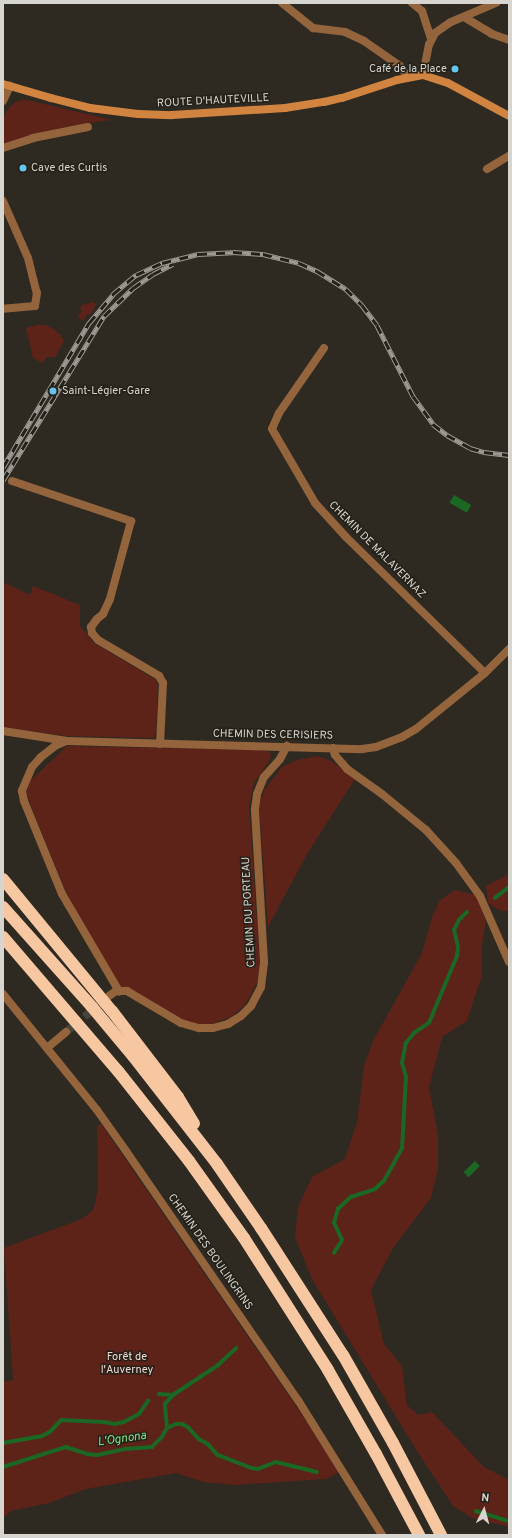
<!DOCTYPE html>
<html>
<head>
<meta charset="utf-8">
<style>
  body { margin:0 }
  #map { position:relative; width:512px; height:1538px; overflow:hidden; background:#2e2a22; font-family:Overpass,sans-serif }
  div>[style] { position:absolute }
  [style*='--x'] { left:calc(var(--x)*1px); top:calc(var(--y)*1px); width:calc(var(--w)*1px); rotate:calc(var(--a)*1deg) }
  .green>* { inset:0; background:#5d2218 }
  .water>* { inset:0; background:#1b6724; transform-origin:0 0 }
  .stream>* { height:3.5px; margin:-1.75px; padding:0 1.75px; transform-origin:1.75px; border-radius:1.75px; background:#1b6724 }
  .minor-tunnel>* { height:8px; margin-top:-4px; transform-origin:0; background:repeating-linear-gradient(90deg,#47443c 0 8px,transparent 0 12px) }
  .minor>* { height:8px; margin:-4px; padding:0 4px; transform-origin:4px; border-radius:4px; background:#94643d }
  .secondary>* { height:8px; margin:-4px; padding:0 4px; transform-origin:4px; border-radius:4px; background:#d08440 }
  .motorway>* { height:12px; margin:-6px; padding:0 6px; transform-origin:6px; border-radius:6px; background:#f7c7a2 }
  .rail>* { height:4.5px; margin-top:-2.25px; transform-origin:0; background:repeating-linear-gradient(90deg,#242118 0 9px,#9d9a94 0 18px); box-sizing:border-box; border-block:1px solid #9d9a94 }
  .dots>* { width:11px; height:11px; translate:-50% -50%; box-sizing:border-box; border:2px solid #242118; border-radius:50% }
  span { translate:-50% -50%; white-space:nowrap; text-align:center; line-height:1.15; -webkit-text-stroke:3px #242118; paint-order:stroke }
  .poi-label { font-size:11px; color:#d7d5d0 }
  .right { translate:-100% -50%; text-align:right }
  .left { translate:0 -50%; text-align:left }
  .street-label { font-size:11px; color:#d7d5d0 }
  .park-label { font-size:11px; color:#f4d9d3 }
  .water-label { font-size:12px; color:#85e489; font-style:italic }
  .frame { position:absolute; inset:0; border:4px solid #d7d5d0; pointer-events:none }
  .north { position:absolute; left:464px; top:1490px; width:40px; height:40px; -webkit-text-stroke:3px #242118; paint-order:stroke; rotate:6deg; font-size:11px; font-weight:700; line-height:16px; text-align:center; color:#d7d5d0 }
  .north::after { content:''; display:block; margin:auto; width:14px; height:18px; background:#d7d5d0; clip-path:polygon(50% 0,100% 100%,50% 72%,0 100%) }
</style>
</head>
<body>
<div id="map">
  <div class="green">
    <i style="clip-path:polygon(23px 99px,112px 120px,88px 123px,3px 145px,3px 118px,8px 109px,14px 103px)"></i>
    <i style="clip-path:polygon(93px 302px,97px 304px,90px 315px,87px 314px,83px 321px,78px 317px,82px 310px,80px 309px,82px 305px)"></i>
    <i style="clip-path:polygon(37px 325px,45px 325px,54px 329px,61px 335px,64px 341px,55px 357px,47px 357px,42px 363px,33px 358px,26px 328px)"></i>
    <i style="clip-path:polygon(3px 582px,30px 595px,33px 586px,80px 605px,80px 626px,94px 643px,156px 680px,158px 684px,156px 732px,153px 738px,65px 736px,3px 727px)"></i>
    <i style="clip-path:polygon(67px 746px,261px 750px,267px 751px,271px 754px,270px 760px,254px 783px,249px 805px,260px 966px,257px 982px,249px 998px,243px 1007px,231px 1017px,214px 1023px,208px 1029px,199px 1028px,119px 991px,67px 895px,26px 794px,29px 782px)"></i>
    <i style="clip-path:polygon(317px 756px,331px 761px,355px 779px,307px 854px,268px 927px,259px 804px,265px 789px,282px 767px,297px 760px)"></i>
    <i style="clip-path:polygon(509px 874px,509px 911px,501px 911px,488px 903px,486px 886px)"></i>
    <i style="clip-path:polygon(455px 890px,480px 896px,487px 912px,482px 945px,482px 975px,467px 1021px,442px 1037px,429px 1088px,438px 1134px,438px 1170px,431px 1198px,393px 1248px,371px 1290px,384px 1344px,402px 1366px,407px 1405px,418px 1415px,432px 1412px,484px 1467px,509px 1480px,509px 1527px,472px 1518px,453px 1506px,417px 1451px,312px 1279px,295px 1237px,298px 1207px,312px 1177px,345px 1159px,357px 1122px,364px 1066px,373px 1041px,422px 953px,432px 917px,440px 900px)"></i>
    <i style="clip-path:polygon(101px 1124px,159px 1208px,341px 1471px,326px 1479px,234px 1485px,204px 1482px,176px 1473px,86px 1489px,49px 1503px,11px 1511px,3px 1518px,3px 1382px,13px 1380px,4px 1248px,79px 1220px,86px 1216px,92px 1211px,95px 1205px,98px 1186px,97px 1126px)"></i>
  </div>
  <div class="water">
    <i style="left:454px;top:495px;width:20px;height:9px;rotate:30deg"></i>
    <i style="left:475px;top:1161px;width:7px;height:16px;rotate:45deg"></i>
  </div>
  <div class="stream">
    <i style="--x:495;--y:898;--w:18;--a:-38"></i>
    <i style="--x:334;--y:1253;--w:15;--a:-58"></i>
    <i style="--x:342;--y:1240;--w:19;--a:-115"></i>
    <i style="--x:334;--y:1223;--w:15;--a:-74"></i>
    <i style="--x:338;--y:1209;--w:18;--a:-43"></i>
    <i style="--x:351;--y:1197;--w:25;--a:-18"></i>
    <i style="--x:375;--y:1189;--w:12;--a:-42"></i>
    <i style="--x:384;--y:1181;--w:37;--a:-61"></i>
    <i style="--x:402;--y:1149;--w:72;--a:-86.8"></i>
    <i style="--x:406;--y:1077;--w:15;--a:-106"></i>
    <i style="--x:402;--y:1063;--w:20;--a:-79"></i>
    <i style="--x:406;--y:1043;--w:13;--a:-51"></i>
    <i style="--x:414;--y:1033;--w:18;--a:-34"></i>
    <i style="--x:429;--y:1023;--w:73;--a:-67.3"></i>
    <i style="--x:457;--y:956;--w:9;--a:-84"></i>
    <i style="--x:458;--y:947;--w:17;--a:-103"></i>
    <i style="--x:454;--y:930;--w:11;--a:-63"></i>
    <i style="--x:459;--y:920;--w:11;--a:-45"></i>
    <i style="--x:159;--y:1394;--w:14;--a:4"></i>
    <i style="--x:167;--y:1428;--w:24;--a:-95"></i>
    <i style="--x:165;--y:1404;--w:12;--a:-48"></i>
    <i style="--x:173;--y:1395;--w:53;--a:-33.4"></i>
    <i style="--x:217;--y:1366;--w:26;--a:-43"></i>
    <i style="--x:3;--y:1443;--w:40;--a:-10"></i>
    <i style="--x:42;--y:1436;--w:9;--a:-27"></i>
    <i style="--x:50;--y:1432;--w:16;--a:-47"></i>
    <i style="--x:61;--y:1420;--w:43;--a:2.7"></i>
    <i style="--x:104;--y:1422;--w:11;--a:10"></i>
    <i style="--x:115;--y:1424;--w:9;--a:-13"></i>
    <i style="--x:124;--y:1422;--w:17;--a:-28"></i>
    <i style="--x:139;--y:1414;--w:16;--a:-55"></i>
    <i style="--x:3;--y:1467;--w:66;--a:-17.6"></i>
    <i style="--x:66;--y:1447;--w:22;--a:18"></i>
    <i style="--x:87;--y:1454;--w:10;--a:6"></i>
    <i style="--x:97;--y:1455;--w:29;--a:-12"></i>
    <i style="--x:125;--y:1449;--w:27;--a:-4"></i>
    <i style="--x:152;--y:1447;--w:14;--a:-45"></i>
    <i style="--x:162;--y:1437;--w:10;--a:-61"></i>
    <i style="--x:167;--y:1428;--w:10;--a:-24"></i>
    <i style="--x:176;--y:1424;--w:6;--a:0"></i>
    <i style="--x:182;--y:1424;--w:7;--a:27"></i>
    <i style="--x:188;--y:1427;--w:16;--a:47"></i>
    <i style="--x:199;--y:1439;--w:10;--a:29"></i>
    <i style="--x:208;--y:1444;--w:15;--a:48"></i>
    <i style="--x:218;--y:1455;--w:36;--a:21"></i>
    <i style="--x:252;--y:1468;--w:6;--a:9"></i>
    <i style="--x:258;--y:1469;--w:19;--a:-21"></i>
    <i style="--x:276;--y:1462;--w:42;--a:13.7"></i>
    <i style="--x:476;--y:1511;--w:34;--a:17"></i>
  </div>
  <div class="minor-tunnel">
    <i style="--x:66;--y:1032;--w:53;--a:-39.7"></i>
  </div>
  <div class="minor">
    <i style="--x:282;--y:3;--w:40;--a:39"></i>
    <i style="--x:313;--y:28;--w:32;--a:7"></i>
    <i style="--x:345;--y:32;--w:21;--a:25"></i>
    <i style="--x:364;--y:41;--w:44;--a:34.8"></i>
    <i style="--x:400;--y:66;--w:14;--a:54"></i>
    <i style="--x:412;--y:3;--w:13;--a:39"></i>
    <i style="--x:422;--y:11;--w:29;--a:72"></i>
    <i style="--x:464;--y:17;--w:33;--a:31"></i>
    <i style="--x:492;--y:34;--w:18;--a:19"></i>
    <i style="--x:423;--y:75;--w:31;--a:-79"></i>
    <i style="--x:429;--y:45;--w:13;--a:-63"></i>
    <i style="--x:435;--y:33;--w:19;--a:-35"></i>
    <i style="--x:451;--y:22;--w:49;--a:-22.9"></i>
    <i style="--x:3;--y:101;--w:17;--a:-65"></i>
    <i style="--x:3;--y:148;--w:32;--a:-18"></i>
    <i style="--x:33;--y:138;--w:56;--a:-11.3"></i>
    <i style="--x:487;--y:169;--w:26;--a:-31"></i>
    <i style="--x:3;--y:201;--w:62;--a:66.3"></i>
    <i style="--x:28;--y:258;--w:36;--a:76"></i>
    <i style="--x:37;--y:293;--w:13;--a:99"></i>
    <i style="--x:35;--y:306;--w:32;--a:175"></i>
    <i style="--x:324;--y:348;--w:79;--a:124.7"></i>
    <i style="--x:279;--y:413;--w:17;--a:114"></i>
    <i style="--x:272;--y:429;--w:86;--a:59.8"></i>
    <i style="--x:315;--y:503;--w:46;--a:47.6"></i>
    <i style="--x:346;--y:537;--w:194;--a:44.4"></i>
    <i style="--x:12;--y:481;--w:126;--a:18.6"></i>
    <i style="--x:131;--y:521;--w:81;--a:105.1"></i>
    <i style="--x:110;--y:599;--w:17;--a:115"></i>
    <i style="--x:103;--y:614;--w:8;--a:140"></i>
    <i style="--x:97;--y:619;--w:10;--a:127"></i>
    <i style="--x:91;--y:627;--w:6;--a:81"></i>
    <i style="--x:92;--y:633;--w:9;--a:49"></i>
    <i style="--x:98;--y:640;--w:71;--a:30.5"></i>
    <i style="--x:159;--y:676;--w:8;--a:60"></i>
    <i style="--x:163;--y:683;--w:61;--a:92.8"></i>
    <i style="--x:3;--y:731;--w:65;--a:8.9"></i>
    <i style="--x:67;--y:741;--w:295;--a:1.6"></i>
    <i style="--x:362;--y:749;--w:14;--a:-8"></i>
    <i style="--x:376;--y:747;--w:28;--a:-21"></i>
    <i style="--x:402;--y:737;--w:16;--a:-30"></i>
    <i style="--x:416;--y:729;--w:89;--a:-39.1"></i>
    <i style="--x:485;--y:673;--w:34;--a:-45"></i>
    <i style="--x:66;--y:741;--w:12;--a:156"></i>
    <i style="--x:55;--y:746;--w:18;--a:142"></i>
    <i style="--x:41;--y:757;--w:13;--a:132"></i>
    <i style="--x:32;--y:767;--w:26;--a:113"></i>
    <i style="--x:22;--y:791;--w:10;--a:79"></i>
    <i style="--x:24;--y:801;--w:100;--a:67.8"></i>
    <i style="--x:62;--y:894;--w:113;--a:59.6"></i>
    <i style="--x:333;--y:748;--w:7;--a:74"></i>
    <i style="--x:335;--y:755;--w:18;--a:49"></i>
    <i style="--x:347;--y:769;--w:43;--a:35.5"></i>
    <i style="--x:382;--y:794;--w:57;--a:39.3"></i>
    <i style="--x:426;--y:830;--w:45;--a:47.7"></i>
    <i style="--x:456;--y:863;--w:41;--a:54"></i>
    <i style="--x:480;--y:896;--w:72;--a:66.3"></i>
    <i style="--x:3;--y:994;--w:149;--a:51"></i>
    <i style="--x:97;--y:1110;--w:50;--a:54.7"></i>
    <i style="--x:126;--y:1151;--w:303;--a:55.4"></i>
    <i style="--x:298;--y:1400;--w:159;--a:58.1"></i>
    <i style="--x:109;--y:996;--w:9;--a:-36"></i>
    <i style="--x:116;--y:991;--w:11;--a:0"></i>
    <i style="--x:127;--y:991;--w:63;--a:30.7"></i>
    <i style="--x:181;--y:1023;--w:19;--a:16"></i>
    <i style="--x:199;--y:1028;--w:14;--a:0"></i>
    <i style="--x:213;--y:1028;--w:16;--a:-15"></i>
    <i style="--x:228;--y:1024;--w:15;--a:-32"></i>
    <i style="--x:241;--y:1016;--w:14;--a:-45"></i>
    <i style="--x:251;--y:1006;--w:21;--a:-62"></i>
    <i style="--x:261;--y:987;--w:25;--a:-83"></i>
    <i style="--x:264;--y:962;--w:153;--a:-93.4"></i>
    <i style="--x:255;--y:809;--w:15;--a:-82"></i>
    <i style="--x:257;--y:794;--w:18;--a:-68"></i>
    <i style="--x:264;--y:777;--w:24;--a:-48"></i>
    <i style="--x:280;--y:759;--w:15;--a:-62"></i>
    <i style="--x:47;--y:1048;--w:25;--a:-40"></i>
  </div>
  <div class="secondary">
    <i style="--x:3;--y:84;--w:50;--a:16.3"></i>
    <i style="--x:51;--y:98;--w:40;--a:14.4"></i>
    <i style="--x:90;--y:108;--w:48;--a:7.1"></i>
    <i style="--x:138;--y:114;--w:34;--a:2"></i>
    <i style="--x:172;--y:115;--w:113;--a:-3.5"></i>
    <i style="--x:285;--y:108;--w:39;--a:-9"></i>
    <i style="--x:324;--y:102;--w:18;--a:-13"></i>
    <i style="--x:342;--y:98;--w:58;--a:-18.1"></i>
    <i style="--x:397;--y:80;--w:26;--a:-11"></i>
    <i style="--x:423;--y:75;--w:26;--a:18"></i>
    <i style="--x:448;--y:83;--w:69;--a:28.4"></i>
  </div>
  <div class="motorway">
    <i style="--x:3;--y:879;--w:171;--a:50.5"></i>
    <i style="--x:112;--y:1011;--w:108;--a:52.5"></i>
    <i style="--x:178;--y:1097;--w:31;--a:59"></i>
    <i style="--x:3;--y:907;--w:134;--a:48.3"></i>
    <i style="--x:92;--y:1007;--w:64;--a:50.1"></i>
    <i style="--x:133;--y:1056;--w:137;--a:52.1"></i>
    <i style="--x:217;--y:1164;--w:78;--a:55.5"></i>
    <i style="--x:261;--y:1228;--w:151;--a:57.2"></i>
    <i style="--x:343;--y:1355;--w:101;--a:60.4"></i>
    <i style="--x:393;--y:1443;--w:104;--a:62.4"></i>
    <i style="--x:3;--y:937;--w:177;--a:49.4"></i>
    <i style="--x:118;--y:1071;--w:115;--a:51.7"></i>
    <i style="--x:189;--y:1161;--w:95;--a:54.5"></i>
    <i style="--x:244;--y:1238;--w:156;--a:57.5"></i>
    <i style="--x:328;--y:1370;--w:97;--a:60.3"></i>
    <i style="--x:376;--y:1454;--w:92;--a:62"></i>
  </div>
  <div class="rail">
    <i style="--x:3;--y:467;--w:168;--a:-59.2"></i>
    <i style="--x:89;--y:323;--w:38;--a:-50"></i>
    <i style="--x:113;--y:294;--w:30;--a:-40"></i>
    <i style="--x:136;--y:275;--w:29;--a:-25"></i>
    <i style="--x:162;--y:263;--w:37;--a:-14"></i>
    <i style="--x:198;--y:254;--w:35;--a:-3"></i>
    <i style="--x:233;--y:252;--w:30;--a:4"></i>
    <i style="--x:263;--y:254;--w:37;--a:14"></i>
    <i style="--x:299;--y:263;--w:20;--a:24"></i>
    <i style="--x:317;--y:271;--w:34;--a:32"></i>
    <i style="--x:346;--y:289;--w:23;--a:45"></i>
    <i style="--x:362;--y:305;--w:25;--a:53"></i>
    <i style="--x:377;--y:325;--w:80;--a:63.1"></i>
    <i style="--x:413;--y:396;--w:34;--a:54"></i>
    <i style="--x:433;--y:424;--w:18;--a:38"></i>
    <i style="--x:447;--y:435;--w:26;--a:29"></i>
    <i style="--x:470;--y:448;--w:15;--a:16"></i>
    <i style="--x:484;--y:452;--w:25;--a:7"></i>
    <i style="--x:3;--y:480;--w:193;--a:-58.4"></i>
    <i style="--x:104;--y:316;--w:40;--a:-44"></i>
    <i style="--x:133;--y:288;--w:24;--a:-35"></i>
    <i style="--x:153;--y:274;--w:22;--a:-27"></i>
  </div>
  <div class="dots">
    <i style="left:455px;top:69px;background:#66c4ef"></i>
    <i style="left:23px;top:168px;background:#66c4ef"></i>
    <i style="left:53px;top:391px;background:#66c4ef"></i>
  </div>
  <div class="poi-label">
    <span class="right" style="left:447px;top:69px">Café de la Place</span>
    <span class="left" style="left:31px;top:168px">Cave des Curtis</span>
    <span class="left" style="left:62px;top:391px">Saint-Légier-Gare</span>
  </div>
  <div class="street-label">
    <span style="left:213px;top:101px;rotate:-3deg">ROUTE D'HAUTEVILLE</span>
    <span style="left:377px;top:550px;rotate:45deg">CHEMIN DE MALAVERNAZ</span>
    <span style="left:273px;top:735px;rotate:1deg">CHEMIN DES CERISIERS</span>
    <span style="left:249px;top:912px;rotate:-93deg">CHEMIN DU PORTEAU</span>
    <span style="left:210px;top:1252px;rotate:55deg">CHEMIN DES BOULINGRINS</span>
  </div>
  <div class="park-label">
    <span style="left:127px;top:1364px">Forêt de<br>l'Auverney</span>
  </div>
  <div class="water-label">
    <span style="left:122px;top:1440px;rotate:-8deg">L'Ognona</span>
  </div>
  <div class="frame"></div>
  <div class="north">N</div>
</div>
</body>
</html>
